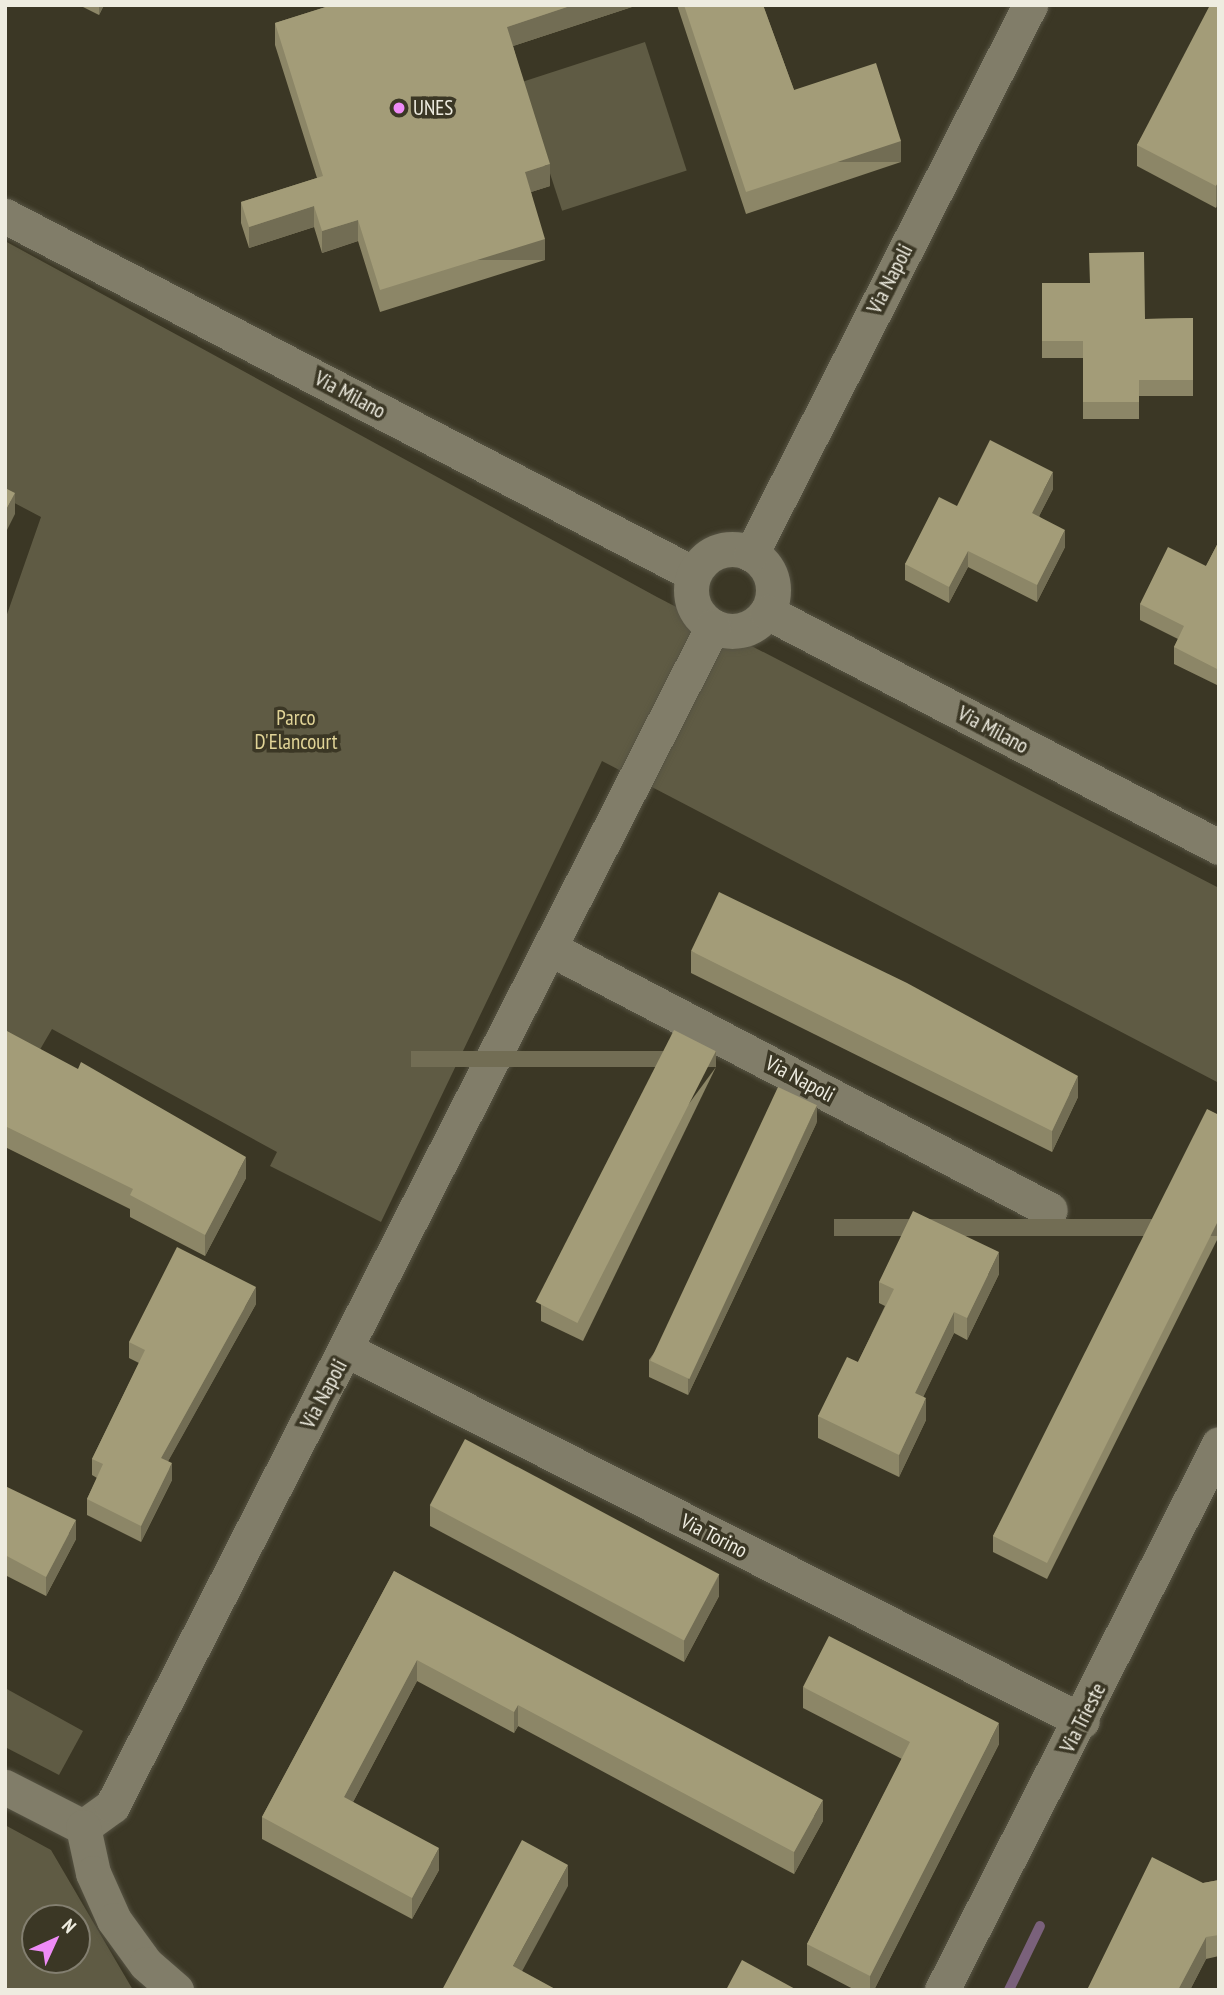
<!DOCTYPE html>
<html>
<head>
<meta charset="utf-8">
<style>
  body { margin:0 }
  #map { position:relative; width:1224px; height:1995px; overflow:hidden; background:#3b3725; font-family:"PT Sans Narrow",sans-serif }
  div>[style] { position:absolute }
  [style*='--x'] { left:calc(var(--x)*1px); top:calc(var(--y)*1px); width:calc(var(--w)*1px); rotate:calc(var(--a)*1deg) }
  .green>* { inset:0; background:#5f5b44; transform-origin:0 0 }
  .stream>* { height:10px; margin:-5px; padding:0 5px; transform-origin:5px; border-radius:5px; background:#7a617b }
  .roads { filter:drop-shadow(0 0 2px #575444) drop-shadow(0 0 2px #575444) }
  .minor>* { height:35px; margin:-17.5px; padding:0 17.5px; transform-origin:17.5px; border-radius:17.5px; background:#817d69 }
  .minor>.ring { margin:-17.5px; padding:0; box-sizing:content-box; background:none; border:35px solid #817d69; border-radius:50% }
  .wall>* { inset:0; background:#8c8667 }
  .shaded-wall>* { inset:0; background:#726d54; transform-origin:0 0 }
  .building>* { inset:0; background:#a39c78; transform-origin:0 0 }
  .dots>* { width:19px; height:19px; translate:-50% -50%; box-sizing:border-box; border:4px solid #3b3725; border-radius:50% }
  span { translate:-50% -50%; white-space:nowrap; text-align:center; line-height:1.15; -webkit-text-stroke:7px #3b3725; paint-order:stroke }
  .poi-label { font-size:21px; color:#eeece0 }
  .left { translate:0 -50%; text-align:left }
  .street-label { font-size:21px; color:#eeece0 }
  .park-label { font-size:21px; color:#e1d497 }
  .frame { position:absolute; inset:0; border:7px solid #eeece0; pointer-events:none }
  .north { position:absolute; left:21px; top:1904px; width:70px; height:70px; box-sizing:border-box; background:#3b3725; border:2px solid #837f70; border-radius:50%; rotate:45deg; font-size:19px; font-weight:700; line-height:28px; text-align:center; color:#eeece0 }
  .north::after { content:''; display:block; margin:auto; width:24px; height:32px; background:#ef8bf7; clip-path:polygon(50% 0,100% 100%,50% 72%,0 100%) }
</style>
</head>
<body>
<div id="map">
  <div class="green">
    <i style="left:645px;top:42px;width:135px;height:131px;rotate:72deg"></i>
    <i style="clip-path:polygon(5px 241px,657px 597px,1219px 888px,1219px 1083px,602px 761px,381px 1222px,270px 1166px,277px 1152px,52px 1029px,38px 1053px,5px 1036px,5px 620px,41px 517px,5px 498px)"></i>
    <i style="clip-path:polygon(5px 1688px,83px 1731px,59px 1775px,5px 1747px)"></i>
    <i style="clip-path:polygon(evenodd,5px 1825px,51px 1850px,133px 1990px,5px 1990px,5px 1825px,77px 1918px,77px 1960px,35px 1960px,35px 1918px,77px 1918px)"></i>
  </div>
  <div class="stream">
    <i style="--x:1009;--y:1990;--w:71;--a:-64.2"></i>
  </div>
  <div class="roads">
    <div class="minor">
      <i style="--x:5;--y:216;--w:776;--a:27.46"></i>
      <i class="ring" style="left:691px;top:549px;width:47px;height:47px"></i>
      <i style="--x:751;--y:554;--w:616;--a:-63.06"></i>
      <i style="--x:767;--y:612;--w:509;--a:27.47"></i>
      <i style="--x:549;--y:948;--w:565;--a:27.61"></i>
      <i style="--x:347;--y:1350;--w:823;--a:26.78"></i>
      <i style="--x:5;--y:1787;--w:88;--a:27.1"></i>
      <i style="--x:83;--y:1827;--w:36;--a:-36"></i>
      <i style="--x:112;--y:1806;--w:1324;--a:-63.01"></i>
      <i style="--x:83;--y:1827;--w:47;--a:77.7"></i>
      <i style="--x:93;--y:1873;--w:51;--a:65.9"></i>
      <i style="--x:114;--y:1920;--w:54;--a:54"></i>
      <i style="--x:146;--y:1964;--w:40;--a:41"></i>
      <i style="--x:942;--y:1990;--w:612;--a:-63.1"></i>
    </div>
  </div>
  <div class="wall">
    <i style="clip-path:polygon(79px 5px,104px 5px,99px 15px)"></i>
    <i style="clip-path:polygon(332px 5px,638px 5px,513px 46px,550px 186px,531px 192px,545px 260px,380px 312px,358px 241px,322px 253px,314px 227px,249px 248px,241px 223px,241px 202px,317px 178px,275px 45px,275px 23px)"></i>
    <i style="clip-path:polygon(677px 5px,763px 5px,794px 90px,901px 162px,746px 214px)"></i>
    <i style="clip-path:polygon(1219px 5px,1216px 208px,1137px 166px,1137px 145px)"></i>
    <i style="clip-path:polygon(1042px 283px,1145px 319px,1193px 318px,1193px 396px,1139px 396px,1139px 419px,1083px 419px,1083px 358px,1042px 358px)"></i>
    <i style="clip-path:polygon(1053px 489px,1039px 516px,1065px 547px,1037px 602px,968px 567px,949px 603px,905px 580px,905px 564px,957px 506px)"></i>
    <i style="clip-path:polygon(1219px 541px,1219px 686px,1174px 664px,1174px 647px,1178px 639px,1140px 620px,1140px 604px,1206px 566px)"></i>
    <i style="clip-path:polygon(691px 951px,1078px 1097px,1052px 1152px,691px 973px)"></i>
    <i style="clip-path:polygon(5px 1030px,246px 1178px,205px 1256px,130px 1217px,130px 1209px,5px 1147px)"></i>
    <i style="clip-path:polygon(716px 1067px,583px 1341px,541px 1321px,541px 1304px)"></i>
    <i style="clip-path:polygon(1219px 1115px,1219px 1236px,1047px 1579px,993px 1552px,993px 1536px)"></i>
    <i style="clip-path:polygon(817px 1122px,688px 1395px,649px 1377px,649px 1360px)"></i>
    <i style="clip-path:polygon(999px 1274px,967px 1340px,954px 1333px,923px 1397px,926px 1420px,899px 1477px,818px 1438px,818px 1416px,858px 1362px,885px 1306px,879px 1303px,879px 1282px)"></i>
    <i style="clip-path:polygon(256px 1304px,168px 1461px,172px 1480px,141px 1542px,87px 1515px,87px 1499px,97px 1478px,92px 1475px,92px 1459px,139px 1363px,129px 1358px,129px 1342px)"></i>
    <i style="clip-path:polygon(5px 1486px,76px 1539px,46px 1596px,5px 1575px)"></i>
    <i style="clip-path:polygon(430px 1505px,719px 1596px,684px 1662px,430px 1526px)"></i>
    <i style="clip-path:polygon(394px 1571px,823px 1821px,794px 1874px,518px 1726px,514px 1733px,417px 1681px,353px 1802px,439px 1870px,412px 1919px,262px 1839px,262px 1817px)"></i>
    <i style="clip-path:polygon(803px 1687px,999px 1744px,874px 1990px,855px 1990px,807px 1965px,807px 1944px,902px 1759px,803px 1708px)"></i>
    <i style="clip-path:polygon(1219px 1880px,1219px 1956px,1206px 1959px,1190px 1990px,1087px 1990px,1203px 1883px)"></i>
  </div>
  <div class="shaded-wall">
    <i style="clip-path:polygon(99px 5px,104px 5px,99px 15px)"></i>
    <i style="clip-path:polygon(573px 5px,638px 5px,507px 48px,507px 27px)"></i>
    <i style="left:901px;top:141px;width:21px;height:163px;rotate:90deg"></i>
    <i style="clip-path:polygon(550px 164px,550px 186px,525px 194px,525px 172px)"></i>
    <i style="clip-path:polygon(1219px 181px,1219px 203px,1216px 208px,1216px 186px)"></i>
    <i style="clip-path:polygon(314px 206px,314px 227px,249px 248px,249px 227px)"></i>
    <i style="clip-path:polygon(358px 220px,358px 241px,322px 253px,322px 231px)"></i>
    <i style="left:545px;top:239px;width:21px;height:173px;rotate:90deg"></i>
    <i style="clip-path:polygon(1053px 472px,1053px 489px,1032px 530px,1032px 513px)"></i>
    <i style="clip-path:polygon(15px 493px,15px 514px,5px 534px,5px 512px)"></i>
    <i style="clip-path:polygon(1065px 530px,1065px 547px,1037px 602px,1037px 585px)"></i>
    <i style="clip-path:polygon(968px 551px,968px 567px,949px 603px,949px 587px)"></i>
    <i style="left:716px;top:1051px;width:16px;height:305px;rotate:90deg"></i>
    <i style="clip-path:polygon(1078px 1076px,1078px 1097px,1052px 1152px,1052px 1131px)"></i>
    <i style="clip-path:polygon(817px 1105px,817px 1122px,688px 1395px,688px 1379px)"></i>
    <i style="clip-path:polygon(246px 1157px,246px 1178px,205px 1256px,205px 1235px)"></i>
    <i style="left:1219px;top:1219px;width:17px;height:385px;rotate:90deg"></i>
    <i style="clip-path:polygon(999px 1252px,999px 1274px,967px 1340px,967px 1318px)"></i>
    <i style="clip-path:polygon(256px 1287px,256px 1304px,161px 1474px,161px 1458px)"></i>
    <i style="clip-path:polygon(954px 1312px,954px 1333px,915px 1414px,915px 1393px)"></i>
    <i style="clip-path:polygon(926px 1398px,926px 1420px,899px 1477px,899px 1455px)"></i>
    <i style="clip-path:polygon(172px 1463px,172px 1480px,141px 1542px,141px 1526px)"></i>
    <i style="clip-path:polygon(76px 1520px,76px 1539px,46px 1596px,46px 1577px)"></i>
    <i style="clip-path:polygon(719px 1574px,719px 1596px,684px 1662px,684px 1640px)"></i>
    <i style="clip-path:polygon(417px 1660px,417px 1681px,344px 1819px,344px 1797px)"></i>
    <i style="clip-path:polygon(518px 1705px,518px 1726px,514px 1733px,514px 1712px)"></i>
    <i style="clip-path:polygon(999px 1723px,999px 1744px,874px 1990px,870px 1990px,870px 1976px)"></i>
    <i style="clip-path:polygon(823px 1800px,823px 1821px,794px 1874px,794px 1852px)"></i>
    <i style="clip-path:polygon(439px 1848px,439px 1870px,412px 1919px,412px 1898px)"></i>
    <i style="clip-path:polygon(568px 1865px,568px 1886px,513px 1988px,513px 1966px)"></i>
    <i style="clip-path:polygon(1206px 1937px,1206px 1959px,1190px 1990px,1178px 1990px)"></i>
  </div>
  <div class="building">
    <i style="clip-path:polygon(332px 5px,573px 5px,507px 27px,550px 164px,525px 172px,545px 239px,380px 290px,358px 220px,322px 231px,314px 206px,249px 227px,241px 202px,323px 176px,275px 23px)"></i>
    <i style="clip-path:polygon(684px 5px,763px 5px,794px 90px,876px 63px,901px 141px,746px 192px)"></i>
    <i style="clip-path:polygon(1210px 5px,1219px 5px,1219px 181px,1216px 186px,1137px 145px)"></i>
    <i style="clip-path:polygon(1144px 252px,1145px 319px,1193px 318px,1193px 380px,1139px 380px,1139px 402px,1083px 402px,1083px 341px,1042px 341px,1042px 283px,1090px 283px,1089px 253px)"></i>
    <i style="clip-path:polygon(990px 440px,1053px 472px,1032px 513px,1065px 530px,1037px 585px,968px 551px,949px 587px,905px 564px,939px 497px,957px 506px)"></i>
    <i style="clip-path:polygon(5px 488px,15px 493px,5px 512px)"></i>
    <i style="clip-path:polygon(1219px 541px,1219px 670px,1174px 647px,1184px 626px,1140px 604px,1168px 547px,1206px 566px)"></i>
    <i style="clip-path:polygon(719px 892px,907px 983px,1078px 1076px,1052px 1131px,691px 951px)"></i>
    <i style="clip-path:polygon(5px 1030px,78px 1069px,81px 1062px,246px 1157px,205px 1235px,130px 1195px,133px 1189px,5px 1126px)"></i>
    <i style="left:674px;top:1030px;width:47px;height:305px;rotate:27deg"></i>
    <i style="left:778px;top:1087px;width:43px;height:302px;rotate:25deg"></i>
    <i style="clip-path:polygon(1207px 1109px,1219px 1115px,1219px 1219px,1047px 1563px,993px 1536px)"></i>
    <i style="clip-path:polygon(913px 1211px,999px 1252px,967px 1318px,954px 1312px,915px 1393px,926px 1398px,899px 1455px,818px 1416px,847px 1357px,858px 1362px,894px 1289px,879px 1282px)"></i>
    <i style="clip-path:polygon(177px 1247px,256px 1287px,161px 1458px,172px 1463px,141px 1526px,87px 1499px,103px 1464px,92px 1459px,145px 1350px,129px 1342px)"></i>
    <i style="left:465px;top:1439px;width:288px;height:75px;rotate:28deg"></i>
    <i style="clip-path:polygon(5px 1486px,76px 1520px,46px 1577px,5px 1555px)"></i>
    <i style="clip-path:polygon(394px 1571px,823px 1800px,794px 1852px,518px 1705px,514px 1712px,417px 1660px,344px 1797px,439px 1848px,412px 1898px,262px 1817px)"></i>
    <i style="clip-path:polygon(829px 1636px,999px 1723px,870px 1976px,807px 1944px,910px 1742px,803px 1687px)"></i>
    <i style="clip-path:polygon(522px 1840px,568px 1865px,513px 1966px,557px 1990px,442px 1990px)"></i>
    <i style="clip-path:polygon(1152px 1857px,1203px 1883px,1219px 1880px,1219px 1935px,1206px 1937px,1178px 1990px,1087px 1990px)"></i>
    <i style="clip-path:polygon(742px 1960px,797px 1990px,726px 1990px)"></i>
  </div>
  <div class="dots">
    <i style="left:399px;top:108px;background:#ef8bf7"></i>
  </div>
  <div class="poi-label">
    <span class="left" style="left:413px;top:108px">UNES</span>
  </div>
  <div class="street-label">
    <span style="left:890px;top:279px;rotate:-63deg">Via Napoli</span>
    <span style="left:350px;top:395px;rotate:28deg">Via Milano</span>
    <span style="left:993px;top:730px;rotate:28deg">Via Milano</span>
    <span style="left:800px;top:1079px;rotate:28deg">Via Napoli</span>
    <span style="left:324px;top:1394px;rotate:-62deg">Via Napoli</span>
    <span style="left:714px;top:1536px;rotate:27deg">Via Torino</span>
    <span style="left:1083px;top:1718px;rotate:-63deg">Via Trieste</span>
  </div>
  <div class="park-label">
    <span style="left:296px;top:730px">Parco<br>D'Elancourt</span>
  </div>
  <div class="frame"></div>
  <div class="north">N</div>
</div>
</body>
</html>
